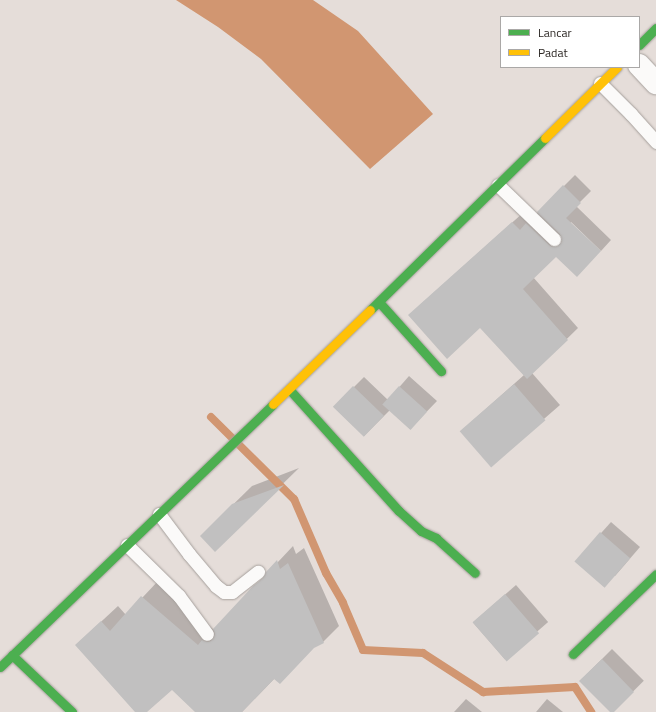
<!DOCTYPE html>
<html>
<head>
<meta charset="utf-8">
<style>
  body { margin:0 }
  #map { position:relative; width:656px; height:712px; overflow:hidden; background:#e5ddd9; font-family:"Titillium Web",sans-serif }
  div>[style] { position:absolute }
  [style*='--x'] { left:calc(var(--x)*1px); top:calc(var(--y)*1px); width:calc(var(--w)*1px); rotate:calc(var(--a)*1deg) }
  .water>* { inset:0; background:#d19671 }
  .shadow>* { inset:0; background:#0003; transform-origin:0 0 }
  .stream>* { height:8px; margin:-4px; padding:0 4px; transform-origin:4px; border-radius:4px; background:#d19671 }
  .building>* { inset:0; background:#c1c0c0; transform-origin:0 0 }
  .roads { filter:drop-shadow(0 0 1px #a6a09c) drop-shadow(0 0 1px #a6a09c) }
  .lane>* { height:13px; margin:-6.5px; padding:0 6.5px; transform-origin:6.5px; border-radius:6.5px; background:#fbfaf9 }
  .street>* { height:22px; margin:-11px; padding:0 11px; transform-origin:11px; border-radius:11px; background:#fbfaf9 }
  .fast>* { height:9px; margin:-4.5px; padding:0 4.5px; transform-origin:4.5px; border-radius:4.5px; background:#4caf50 }
  .slow>* { height:9px; margin:-4.5px; padding:0 4.5px; transform-origin:4.5px; border-radius:4.5px; background:#ffc107 }
  span { translate:-50% -50%; white-space:nowrap; text-align:center; line-height:1.15; -webkit-text-stroke:4px #fff; paint-order:stroke }
  .legend { position:absolute; left:500px; top:16px; width:140px; height:52px; box-sizing:border-box; background:#fff; border:1px solid #aaa8a7; margin:0; padding:5px 7px; list-style:none; font-size:12px; color:#2b2623 }
  .legend li { display:flex; align-items:center; gap:8px; height:20px }
  .legend b { width:20px; border:1px solid #aaa8a7 }
</style>
</head>
<body>
<div id="map">
  <div class="water">
    <i style="clip-path:polygon(176px 0,313px 0,358px 31px,433px 114px,370px 169px,261px 59px,218px 27px)"></i>
  </div>
  <div class="shadow">
    <i style="clip-path:polygon(575px 175px,591px 191px,576px 206px,611px 240px,601px 251px,571px 222px,556px 256px,533px 277px,578px 328px,532px 373px,560px 405px,491px 465px,461px 431px,524px 375px,480px 326px,420px 305px,524px 212px,531px 219px)"></i>
    <i style="clip-path:polygon(409px 376px,437px 401px,410px 429px,390px 410px,364px 436px,334px 407px,364px 377px,388px 400px)"></i>
    <i style="clip-path:polygon(299px 468px,215px 550px,201px 536px,252px 486px)"></i>
    <i style="clip-path:polygon(611px 522px,640px 547px,615px 576px,576px 561px)"></i>
    <i style="clip-path:polygon(293px 546px,296px 554px,304px 548px,339px 626px,323px 642px,315px 646px,275px 678px,242px 712px,196px 712px,172px 689px,146px 712px,136px 712px,76px 645px,118px 606px,126px 615px,158px 581px,214px 630px)"></i>
    <i style="left:516px;top:585px;width:49px;height:57px;rotate:49deg"></i>
    <i style="left:612px;top:649px;width:45px;height:45px;rotate:45deg"></i>
    <i style="clip-path:polygon(466px 699px,482px 712px,454px 712px)"></i>
    <i style="clip-path:polygon(547px 699px,563px 712px,536px 712px)"></i>
  </div>
  <div class="stream">
    <i style="--x:211;--y:417;--w:117;--a:44.7"></i>
    <i style="--x:294;--y:499;--w:81;--a:66.6"></i>
    <i style="--x:326;--y:573;--w:34;--a:60"></i>
    <i style="--x:343;--y:603;--w:51;--a:66.9"></i>
    <i style="--x:363;--y:650;--w:60;--a:2.9"></i>
    <i style="--x:423;--y:653;--w:72;--a:33"></i>
    <i style="--x:483;--y:692;--w:92;--a:-3.1"></i>
    <i style="--x:575;--y:687;--w:30;--a:57"></i>
  </div>
  <div class="building">
    <i style="clip-path:polygon(563px 185px,581px 203px,566px 218px,601px 251px,577px 277px,556px 257px,523px 289px,568px 340px,527px 379px,480px 328px,447px 359px,408px 315px,512px 222px,520px 230px,526px 223px,549px 245px,552px 247px,559px 245px,562px 241px,560px 234px,537px 212px)"></i>
    <i style="left:514px;top:384px;width:48px;height:72px;rotate:49deg"></i>
    <i style="left:353px;top:386px;width:43px;height:29px;rotate:44deg"></i>
    <i style="left:399px;top:386px;width:38px;height:25px;rotate:42deg"></i>
    <i style="clip-path:polygon(284px 485px,215px 552px,200px 536px,232px 504px)"></i>
    <i style="left:600px;top:532px;width:40px;height:39px;rotate:41deg"></i>
    <i style="clip-path:polygon(277px 560px,280px 569px,288px 563px,324px 643px,314px 648px,280px 684px,274px 679px,242px 712px,195px 712px,172px 690px,147px 712px,135px 712px,75px 645px,101px 621px,110px 631px,141px 596px,198px 645px,202px 640px,208px 642px,211px 641px,215px 634px,213px 629px,253px 586px,263px 578px,266px 572px)"></i>
    <i style="left:505px;top:594px;width:52px;height:43px;rotate:49deg"></i>
    <i style="clip-path:polygon(602px 659px,634px 692px,614px 712px,610px 712px,579px 681px)"></i>
  </div>
  <div class="roads">
    <div class="lane">
      <i style="--x:600;--y:83;--w:44;--a:45"></i>
      <i style="--x:631;--y:114;--w:38;--a:48"></i>
      <i style="--x:498;--y:185;--w:78;--a:44"></i>
      <i style="--x:159;--y:514;--w:50;--a:53.1"></i>
      <i style="--x:189;--y:554;--w:42;--a:49.8"></i>
      <i style="--x:216;--y:586;--w:10;--a:37"></i>
      <i style="--x:224;--y:592;--w:8;--a:0"></i>
      <i style="--x:232;--y:592;--w:33;--a:-38"></i>
      <i style="--x:127;--y:545;--w:73;--a:44.4"></i>
      <i style="--x:179;--y:596;--w:47;--a:53.6"></i>
    </div>
    <div class="street">
      <i style="--x:639;--y:65;--w:25;--a:47"></i>
    </div>
    <div class="fast">
      <i style="--x:639;--y:45;--w:24;--a:-45"></i>
      <i style="--x:379;--y:302;--w:93;--a:48.1"></i>
      <i style="--x:370;--y:310;--w:245;--a:-44.5"></i>
      <i style="--x:289;--y:389;--w:164;--a:48"></i>
      <i style="--x:399;--y:511;--w:30;--a:42"></i>
      <i style="--x:421;--y:531;--w:17;--a:25"></i>
      <i style="--x:436;--y:538;--w:52;--a:41.9"></i>
      <i style="--x:573;--y:654;--w:115;--a:-43.9"></i>
      <i style="--x:12;--y:655;--w:83;--a:43.5"></i>
      <i style="--x:0;--y:667;--w:379;--a:-43.9"></i>
    </div>
    <div class="slow">
      <i style="--x:545;--y:138;--w:101;--a:-44.6"></i>
      <i style="--x:273;--y:404;--w:135;--a:-44.1"></i>
    </div>
  </div>
  <ul class="legend">
  <li><b style="height:5px;background:#4caf50"></b>Lancar</li>
  <li><b style="height:5px;background:#ffc107"></b>Padat</li>
  </ul>
</div>
</body>
</html>
